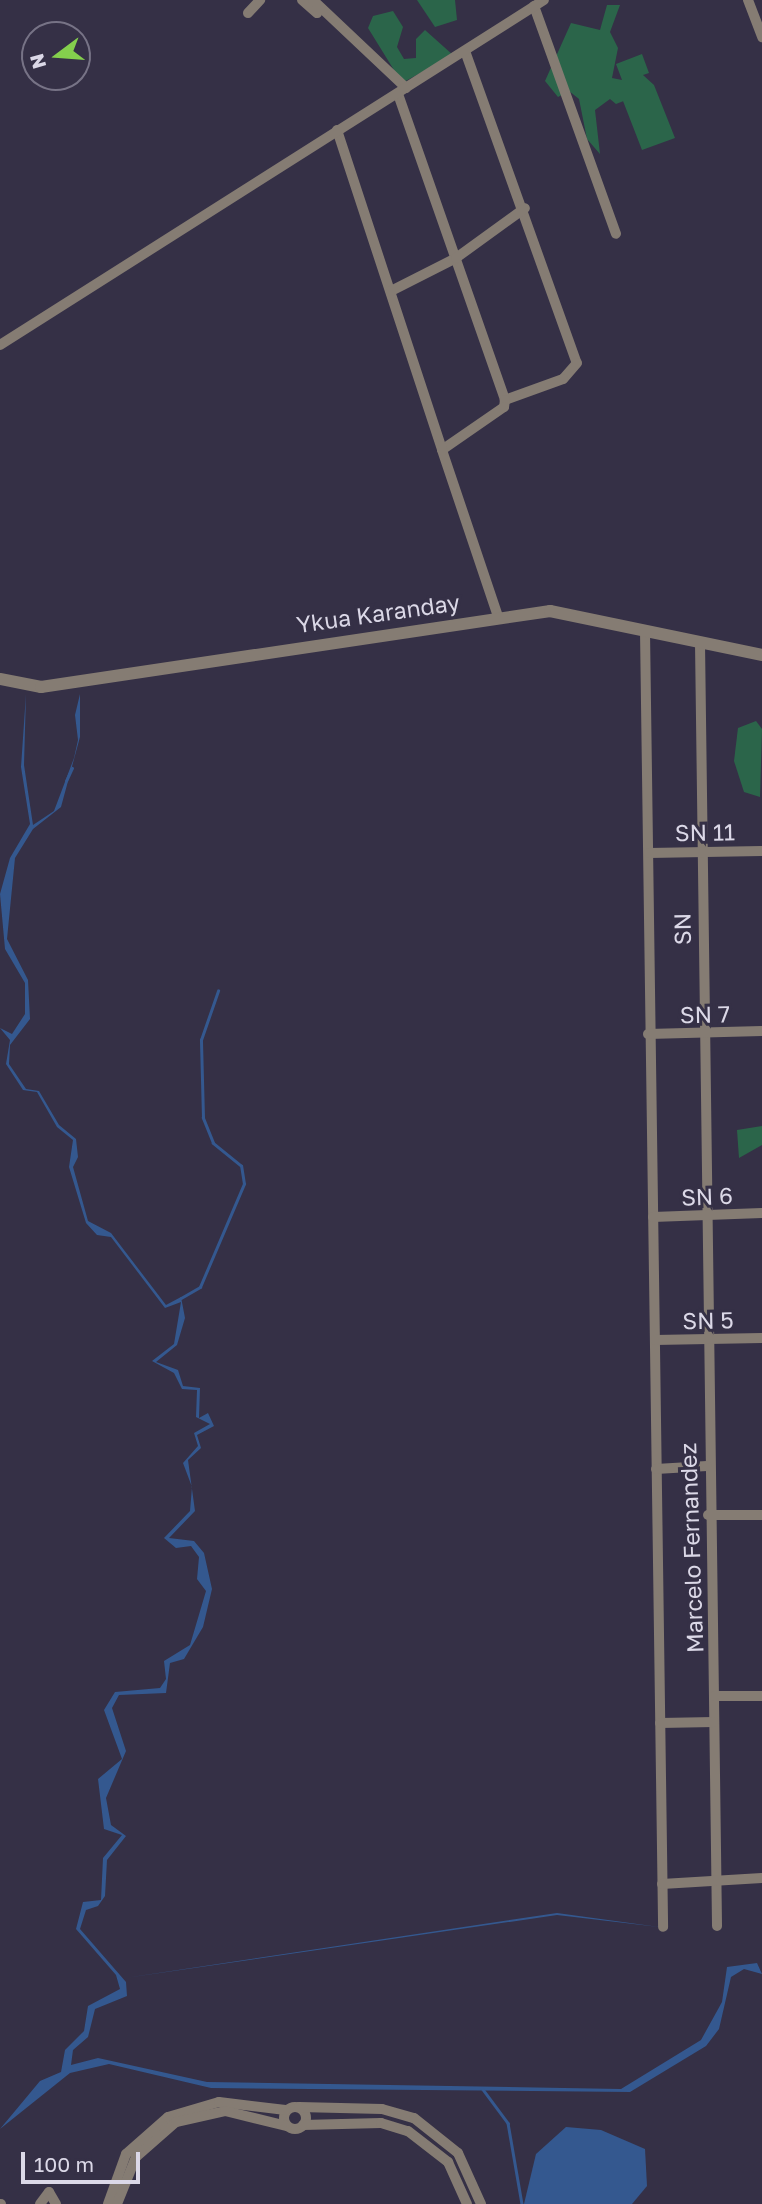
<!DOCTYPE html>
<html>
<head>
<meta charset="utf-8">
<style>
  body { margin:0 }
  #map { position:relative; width:762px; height:2204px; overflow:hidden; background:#353046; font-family:"Golos Text",sans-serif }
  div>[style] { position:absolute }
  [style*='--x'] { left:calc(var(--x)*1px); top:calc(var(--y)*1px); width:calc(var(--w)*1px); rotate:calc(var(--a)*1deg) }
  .green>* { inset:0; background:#2b654a }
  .water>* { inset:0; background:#34588f }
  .stream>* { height:2.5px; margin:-1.25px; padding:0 1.25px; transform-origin:1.25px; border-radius:1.25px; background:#34588f }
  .minor>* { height:10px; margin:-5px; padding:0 5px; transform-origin:5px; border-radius:5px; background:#857c73 }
  .minor>.ring { margin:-5px; padding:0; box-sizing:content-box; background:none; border:10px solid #857c73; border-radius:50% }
  .tertiary>* { height:12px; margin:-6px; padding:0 6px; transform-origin:6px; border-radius:6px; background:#857c73 }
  span { translate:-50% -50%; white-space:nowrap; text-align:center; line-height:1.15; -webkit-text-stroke:6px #353046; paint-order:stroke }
  .street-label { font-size:23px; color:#dbd8e7 }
  .north { position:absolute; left:21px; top:21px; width:70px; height:70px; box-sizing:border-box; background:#353046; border:2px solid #777386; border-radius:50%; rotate:254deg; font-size:19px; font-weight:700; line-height:28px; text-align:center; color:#dbd8e7 }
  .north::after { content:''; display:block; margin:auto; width:24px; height:32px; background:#84cf4d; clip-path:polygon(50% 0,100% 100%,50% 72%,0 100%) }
  .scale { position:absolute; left:21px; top:2152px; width:119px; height:32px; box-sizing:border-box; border:4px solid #dbd8e7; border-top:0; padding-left:9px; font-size:21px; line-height:24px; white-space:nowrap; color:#dbd8e7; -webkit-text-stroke:5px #353046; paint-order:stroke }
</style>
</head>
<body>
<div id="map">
  <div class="green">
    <i style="clip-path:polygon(417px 0,455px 0,457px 20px,435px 27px)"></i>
    <i style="clip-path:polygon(607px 5px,620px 5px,610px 32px,618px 48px,612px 78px,622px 80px,616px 64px,642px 54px,649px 73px,643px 75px,654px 85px,675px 138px,642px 150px,623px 101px,639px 95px,616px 104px,610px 99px,595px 110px,600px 154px,587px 139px,579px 99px,569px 91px,558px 97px,545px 81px,571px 23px,600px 30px)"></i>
    <i style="clip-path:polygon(393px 11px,403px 27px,397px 47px,404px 59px,416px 58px,416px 39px,425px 30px,453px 55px,402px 83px,368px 28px,373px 16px)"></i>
    <i style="clip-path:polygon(756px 721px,762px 729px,760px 797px,744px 792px,734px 761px,738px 728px)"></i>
    <i style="clip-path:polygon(762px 1126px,762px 1145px,739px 1158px,737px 1130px)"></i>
  </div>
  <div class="water">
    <i style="clip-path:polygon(26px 694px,24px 765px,33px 825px,54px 811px,74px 758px,78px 740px,75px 715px,80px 694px,80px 737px,61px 807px,33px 829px,15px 858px,7px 939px,28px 980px,30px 1019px,10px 1045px,9px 1064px,26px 1089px,39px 1091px,59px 1125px,76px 1139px,78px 1157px,73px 1167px,88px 1221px,111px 1233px,166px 1305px,181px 1297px,185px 1318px,177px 1345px,156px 1362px,178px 1370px,183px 1386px,200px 1388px,199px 1418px,208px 1413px,214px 1426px,197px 1435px,201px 1448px,188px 1460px,195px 1511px,169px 1538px,194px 1541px,204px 1553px,212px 1589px,203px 1627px,184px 1659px,170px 1663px,166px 1693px,119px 1695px,112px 1708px,126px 1751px,106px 1798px,111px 1825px,126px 1836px,107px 1860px,105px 1896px,98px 1906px,86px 1910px,80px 1929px,126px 1982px,127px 1996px,95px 2009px,88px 2037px,73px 2050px,71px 2065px,98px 2058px,207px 2082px,621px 2089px,701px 2040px,722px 2002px,727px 1967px,757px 1963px,762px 1974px,744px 1969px,731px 1977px,719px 2029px,706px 2046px,630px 2092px,211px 2088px,109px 2064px,70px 2073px,0 2129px,40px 2081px,61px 2072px,65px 2050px,84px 2031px,88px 2006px,120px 1989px,116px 1975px,76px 1929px,83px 1902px,101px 1900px,103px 1858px,122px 1835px,104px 1829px,98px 1779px,122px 1759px,104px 1710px,115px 1692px,160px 1688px,166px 1679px,164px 1661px,190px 1645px,206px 1591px,197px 1579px,199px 1557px,191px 1546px,176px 1548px,164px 1538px,190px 1511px,192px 1487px,183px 1463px,198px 1446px,194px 1433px,210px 1424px,196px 1417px,197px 1390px,182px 1389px,174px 1373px,152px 1361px,174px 1344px,181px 1302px,165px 1308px,111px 1237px,97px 1235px,86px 1223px,69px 1167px,73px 1140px,57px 1127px,37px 1092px,23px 1090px,6px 1064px,10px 1040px,0 1028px,12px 1034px,25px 1014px,25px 983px,5px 949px,0 894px,10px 858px,30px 824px,21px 767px)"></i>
    <i style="clip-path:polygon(557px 1913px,659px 1927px,557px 1915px,125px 1978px)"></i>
    <i style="clip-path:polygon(566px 2127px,601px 2130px,645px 2149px,647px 2186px,632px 2204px,524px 2204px,536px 2154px)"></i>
  </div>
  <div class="stream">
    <i style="--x:66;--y:781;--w:14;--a:-65"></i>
    <i style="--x:181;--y:1298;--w:22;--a:-30"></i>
    <i style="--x:200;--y:1287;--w:112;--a:-66.9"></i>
    <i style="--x:244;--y:1184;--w:18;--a:-99"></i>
    <i style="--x:241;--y:1166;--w:36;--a:-141"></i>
    <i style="--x:213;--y:1143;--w:27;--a:-112"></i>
    <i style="--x:203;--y:1118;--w:78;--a:-91.5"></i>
    <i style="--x:201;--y:1040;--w:52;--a:-70.9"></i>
    <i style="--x:482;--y:2088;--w:44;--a:53.4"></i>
    <i style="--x:508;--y:2123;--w:82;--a:80.2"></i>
  </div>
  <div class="minor">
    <i style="--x:302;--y:0;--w:20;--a:41"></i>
    <i style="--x:313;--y:0;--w:128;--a:43.4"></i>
    <i style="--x:748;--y:0;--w:40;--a:69"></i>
    <i style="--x:534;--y:6;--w:242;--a:70.2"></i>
    <i style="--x:248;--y:13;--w:18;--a:-47"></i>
    <i style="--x:465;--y:51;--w:331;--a:70.3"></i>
    <i style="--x:577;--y:363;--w:21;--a:131"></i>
    <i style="--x:563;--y:379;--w:62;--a:160.1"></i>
    <i style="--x:398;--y:94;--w:324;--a:70.7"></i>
    <i style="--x:505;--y:400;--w:7;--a:98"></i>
    <i style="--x:504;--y:407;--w:75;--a:145.3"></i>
    <i style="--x:442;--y:450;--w:175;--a:71.4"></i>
    <i style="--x:337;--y:130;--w:337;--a:71.8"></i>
    <i style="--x:391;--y:291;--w:73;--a:-26.9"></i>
    <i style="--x:456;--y:258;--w:85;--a:-35.9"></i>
    <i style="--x:0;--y:345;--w:644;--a:-32.38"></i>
    <i style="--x:645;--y:631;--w:1296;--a:89.2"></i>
    <i style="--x:700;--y:643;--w:1283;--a:89.24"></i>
    <i style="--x:649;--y:853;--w:113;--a:-1"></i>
    <i style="--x:648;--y:1034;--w:114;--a:-1.5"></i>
    <i style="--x:653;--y:1217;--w:109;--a:-2.1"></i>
    <i style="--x:655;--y:1340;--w:107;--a:-1.1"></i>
    <i style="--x:656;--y:1469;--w:51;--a:-3.4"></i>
    <i style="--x:708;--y:1515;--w:54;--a:0"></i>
    <i style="--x:714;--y:1696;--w:48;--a:0"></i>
    <i style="--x:660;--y:1723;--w:54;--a:-1.1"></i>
    <i style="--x:662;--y:1884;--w:100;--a:-3.4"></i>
    <i class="ring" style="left:284px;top:2107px;width:12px;height:12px"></i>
    <i style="--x:299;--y:2107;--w:83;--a:1.4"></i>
    <i style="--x:382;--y:2109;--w:33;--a:16"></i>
    <i style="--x:414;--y:2118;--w:56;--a:38.5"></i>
    <i style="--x:458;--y:2153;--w:56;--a:65.7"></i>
    <i style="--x:303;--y:2125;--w:78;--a:-1.5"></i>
    <i style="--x:381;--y:2123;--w:28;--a:17"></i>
    <i style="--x:408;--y:2131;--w:51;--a:37.8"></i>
    <i style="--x:448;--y:2162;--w:46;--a:65.7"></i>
    <i style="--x:0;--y:2204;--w:1;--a:0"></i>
    <i style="--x:40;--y:2204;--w:15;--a:-53"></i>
    <i style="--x:49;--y:2192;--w:14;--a:60"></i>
    <i style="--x:108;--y:2204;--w:53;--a:-70.2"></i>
    <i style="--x:126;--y:2154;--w:56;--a:-41.4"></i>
    <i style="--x:168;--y:2117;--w:53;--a:-16.4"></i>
    <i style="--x:219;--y:2102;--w:67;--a:6.8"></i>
    <i style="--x:117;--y:2204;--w:51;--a:-68"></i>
    <i style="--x:136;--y:2157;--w:53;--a:-41.2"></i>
    <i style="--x:176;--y:2122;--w:50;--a:-12.7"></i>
    <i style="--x:225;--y:2111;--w:64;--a:13.6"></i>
  </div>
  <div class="tertiary">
    <i style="--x:0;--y:679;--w:42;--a:11"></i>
    <i style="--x:41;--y:687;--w:515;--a:-8.49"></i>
    <i style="--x:550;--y:611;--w:217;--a:11.7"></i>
  </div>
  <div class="street-label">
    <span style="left:378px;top:613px;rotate:-8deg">Ykua Karanday</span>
    <span style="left:705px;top:832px;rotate:-1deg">SN 11</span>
    <span style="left:682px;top:929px;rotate:-91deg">SN</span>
    <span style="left:705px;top:1014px;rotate:-1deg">SN 7</span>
    <span style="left:707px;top:1196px;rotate:-2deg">SN 6</span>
    <span style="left:708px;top:1320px;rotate:-1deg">SN 5</span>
    <span style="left:691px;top:1548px;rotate:-92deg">Marcelo Fernandez</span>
  </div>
  <div class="north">N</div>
  <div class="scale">100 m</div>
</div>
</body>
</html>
